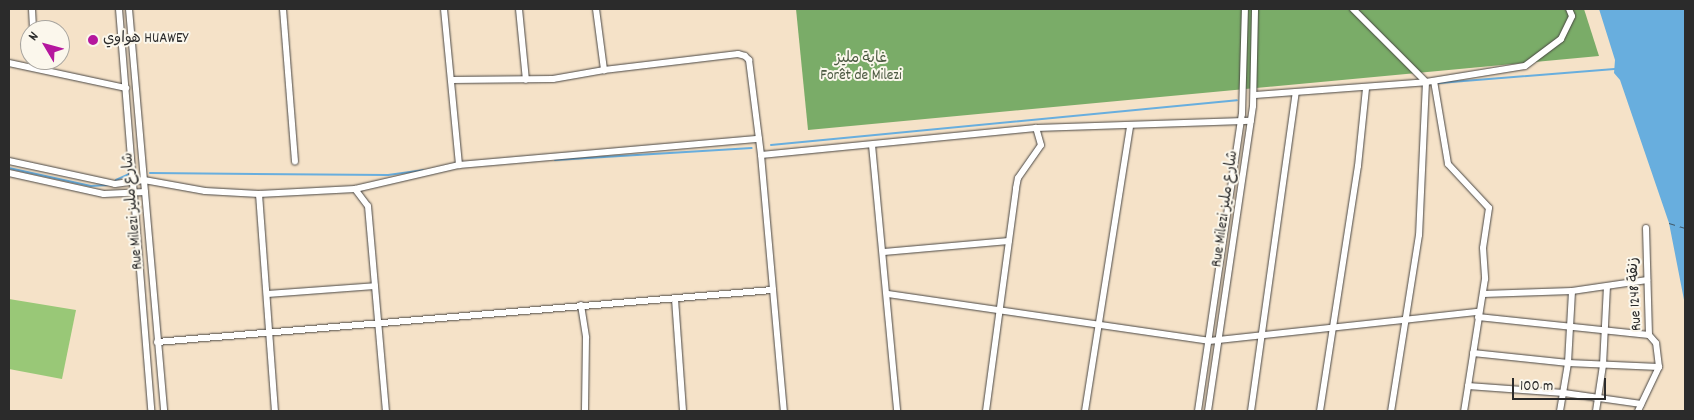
<!DOCTYPE html>
<html>
<head>
<meta charset="utf-8">
<style>
  body { margin:0 }
  #map { position:relative; width:1694px; height:420px; overflow:hidden; background:#f5e2c8; font-family:Dekko,"Playpen Sans Arabic",sans-serif }
  div>[style] { position:absolute }
  [style*='--x'] { left:calc(var(--x)*1px); top:calc(var(--y)*1px); width:calc(var(--w)*1px); rotate:calc(var(--a)*1deg) }
  .green>* { inset:0; background:#99c877 }
  .forest>* { inset:0; background:#7aac68 }
  .water>* { inset:0; background:#68aede }
  .stream>* { height:2px; margin:-1px; padding:0 1px; transform-origin:1px; border-radius:1px; background:#68aede }
  .ferry>* { height:1px; margin-top:-0.5px; transform-origin:0; background:repeating-linear-gradient(90deg,#40596a 0 6px,transparent 0 11px) }
  .roads { filter:drop-shadow(0 0 1px #494643) drop-shadow(0 0 1px #494643) }
  .minor>* { height:6px; margin:-3px; padding:0 3px; transform-origin:3px; border-radius:3px; background:#fff }
  .dots>* { width:14px; height:14px; translate:-50% -50%; box-sizing:border-box; border:2px solid #fbf7ec; border-radius:50% }
  span { translate:-50% -50%; white-space:nowrap; text-align:center; line-height:1.15; -webkit-text-stroke:4px #fbf7ec; paint-order:stroke }
  .poi-label { font-size:15px; color:#2b2b2b }
  .left { translate:0 -50%; text-align:left }
  .park-label { font-size:15px; color:#4c5a42 }
  .street-label { font-size:15px; color:#2b2b2b }
  .frame { position:absolute; inset:0; border:10px solid #2b2b2b; pointer-events:none }
  .north { position:absolute; left:20px; top:20px; width:50px; height:50px; box-sizing:border-box; background:#fbf7ec; border:1px solid #a8a59f; border-radius:50%; rotate:307deg; font-size:14px; font-weight:700; line-height:20px; text-align:center; color:#2b2b2b }
  .north::after { content:''; display:block; margin:auto; width:18px; height:22px; background:#b5179e; clip-path:polygon(50% 0,100% 100%,50% 72%,0 100%) }
  .scale { position:absolute; left:1512px; top:378px; width:94px; height:22px; box-sizing:border-box; border:2px solid #2b2b2b; border-top:0; padding-left:6px; font-size:15px; line-height:18px; white-space:nowrap; color:#2b2b2b; -webkit-text-stroke:4px #fbf7ec; paint-order:stroke }
</style>
</head>
<body>
<div id="map">
  <div class="green">
    <i style="clip-path:polygon(9px 299px,76px 310px,62px 379px,9px 369px)"></i>
  </div>
  <div class="forest">
    <i style="clip-path:polygon(796px 9px,1584px 9px,1599px 56px,808px 130px)"></i>
  </div>
  <div class="water">
    <i style="clip-path:polygon(1599px 9px,1685px 9px,1685px 305px,1669px 223px,1620px 80px,1614px 73px,1615px 60px)"></i>
  </div>
  <div class="stream">
    <i style="--x:1439;--y:83;--w:176;--a:-4.6"></i>
    <i style="--x:771;--y:145;--w:468;--a:-5.5"></i>
    <i style="--x:555;--y:160;--w:197;--a:-3.5"></i>
    <i style="--x:9;--y:168;--w:84;--a:12.4"></i>
    <i style="--x:91;--y:186;--w:17;--a:-3"></i>
    <i style="--x:150;--y:173;--w:238;--a:0.5"></i>
    <i style="--x:388;--y:175;--w:35;--a:-8"></i>
    <i style="--x:116;--y:180;--w:14;--a:-25"></i>
  </div>
  <div class="ferry">
    <i style="--x:1669;--y:223;--w:17;--a:17"></i>
  </div>
  <div class="roads">
    <div class="minor">
      <i style="--x:32;--y:9;--w:21;--a:87"></i>
      <i style="--x:119;--y:9;--w:403;--a:85.4"></i>
      <i style="--x:129;--y:9;--w:404;--a:85"></i>
      <i style="--x:283;--y:9;--w:153;--a:85.5"></i>
      <i style="--x:444;--y:9;--w:157;--a:84.5"></i>
      <i style="--x:519;--y:9;--w:71;--a:84.4"></i>
      <i style="--x:596;--y:9;--w:62;--a:82.5"></i>
      <i style="--x:1353;--y:9;--w:103;--a:45"></i>
      <i style="--x:1426;--y:82;--w:153;--a:92.6"></i>
      <i style="--x:1419;--y:235;--w:178;--a:99"></i>
      <i style="--x:35;--y:60;--w:8;--a:90"></i>
      <i style="--x:9;--y:63;--w:120;--a:12.1"></i>
      <i style="--x:451;--y:80;--w:102;--a:-0.6"></i>
      <i style="--x:553;--y:79;--w:52;--a:-10"></i>
      <i style="--x:604;--y:70;--w:135;--a:-6.8"></i>
      <i style="--x:738;--y:54;--w:7;--a:16"></i>
      <i style="--x:745;--y:56;--w:6;--a:45"></i>
      <i style="--x:749;--y:60;--w:96;--a:82.8"></i>
      <i style="--x:761;--y:155;--w:257;--a:84.9"></i>
      <i style="--x:1434;--y:81;--w:84;--a:80.4"></i>
      <i style="--x:1448;--y:164;--w:60;--a:47"></i>
      <i style="--x:1489;--y:208;--w:40;--a:98.5"></i>
      <i style="--x:1483;--y:248;--w:31;--a:86"></i>
      <i style="--x:1485;--y:279;--w:134;--a:99"></i>
      <i style="--x:1255;--y:95;--w:171;--a:-4.3"></i>
      <i style="--x:1426;--y:82;--w:100;--a:-9.2"></i>
      <i style="--x:1525;--y:66;--w:45;--a:-36.9"></i>
      <i style="--x:1561;--y:39;--w:25;--a:-64"></i>
      <i style="--x:1572;--y:16;--w:8;--a:-113"></i>
      <i style="--x:872;--y:145;--w:267;--a:84.6"></i>
      <i style="--x:761;--y:155;--w:276;--a:-5.6"></i>
      <i style="--x:1036;--y:128;--w:215;--a:-1.9"></i>
      <i style="--x:9;--y:161;--w:108;--a:12.2"></i>
      <i style="--x:115;--y:184;--w:29;--a:-8"></i>
      <i style="--x:144;--y:180;--w:62;--a:10.2"></i>
      <i style="--x:205;--y:191;--w:54;--a:3.2"></i>
      <i style="--x:259;--y:194;--w:96;--a:-3"></i>
      <i style="--x:355;--y:189;--w:21;--a:53"></i>
      <i style="--x:368;--y:206;--w:206;--a:85"></i>
      <i style="--x:9;--y:173;--w:97;--a:12.5"></i>
      <i style="--x:104;--y:194;--w:41;--a:-2.8"></i>
      <i style="--x:355;--y:189;--w:107;--a:-13"></i>
      <i style="--x:459;--y:165;--w:301;--a:-5"></i>
      <i style="--x:259;--y:194;--w:218;--a:85.8"></i>
      <i style="--x:884;--y:252;--w:125;--a:-5"></i>
      <i style="--x:267;--y:294;--w:108;--a:-4.2"></i>
      <i style="--x:888;--y:294;--w:324;--a:8.3"></i>
      <i style="--x:1209;--y:341;--w:271;--a:-6.2"></i>
      <i style="--x:1483;--y:294;--w:89;--a:-1.9"></i>
      <i style="--x:1572;--y:291;--w:76;--a:-8.3"></i>
      <i style="--x:675;--y:299;--w:112;--a:85.9"></i>
      <i style="--x:581;--y:305;--w:33;--a:81"></i>
      <i style="--x:586;--y:338;--w:73;--a:90.8"></i>
      <i style="--x:1478;--y:317;--w:172;--a:6"></i>
      <i style="--x:157;--y:342;--w:618;--a:-4.83"></i>
      <i style="--x:1473;--y:353;--w:96;--a:6"></i>
      <i style="--x:1568;--y:363;--w:91;--a:2.5"></i>
      <i style="--x:1468;--y:386;--w:96;--a:4.2"></i>
      <i style="--x:1564;--y:393;--w:78;--a:8.1"></i>
      <i style="--x:986;--y:411;--w:225;--a:-82.3"></i>
      <i style="--x:1016;--y:188;--w:10;--a:-79"></i>
      <i style="--x:1018;--y:178;--w:40;--a:-55.1"></i>
      <i style="--x:1041;--y:145;--w:18;--a:-106"></i>
      <i style="--x:1085;--y:411;--w:287;--a:-81"></i>
      <i style="--x:1198;--y:411;--w:300;--a:-81.6"></i>
      <i style="--x:1242;--y:114;--w:105;--a:-88.4"></i>
      <i style="--x:1208;--y:411;--w:308;--a:-81.6"></i>
      <i style="--x:1253;--y:106;--w:97;--a:-88.8"></i>
      <i style="--x:1251;--y:411;--w:322;--a:-82"></i>
      <i style="--x:1320;--y:411;--w:248;--a:-81.2"></i>
      <i style="--x:1358;--y:166;--w:78;--a:-84.1"></i>
      <i style="--x:1560;--y:411;--w:49;--a:-80.5"></i>
      <i style="--x:1568;--y:363;--w:72;--a:-86.8"></i>
      <i style="--x:1596;--y:411;--w:47;--a:-81.3"></i>
      <i style="--x:1603;--y:365;--w:78;--a:-87.1"></i>
      <i style="--x:1638;--y:411;--w:49;--a:-64.5"></i>
      <i style="--x:1659;--y:367;--w:24;--a:-97"></i>
      <i style="--x:1656;--y:343;--w:11;--a:-131"></i>
      <i style="--x:1649;--y:335;--w:107;--a:-91.6"></i>
    </div>
  </div>
  <div class="dots">
    <i style="left:93px;top:40px;background:#b5179e"></i>
  </div>
  <div class="poi-label">
    <span class="left" style="left:103px;top:40px">هواوي HUAWEY</span>
  </div>
  <div class="park-label">
    <span style="left:861px;top:68px">غابة مليز<br>Forêt de Milezi</span>
  </div>
  <div class="street-label">
    <span style="left:1226px;top:209px;rotate:-82deg">Rue Milezi شارع مليز</span>
    <span style="left:134px;top:211px;rotate:-95deg">Rue Milezi شارع مليز</span>
    <span style="left:1636px;top:294px;rotate:-93deg">Rue 1248 زنقة</span>
  </div>
  <div class="frame"></div>
  <div class="north">N</div>
  <div class="scale">100 m</div>
</div>
</body>
</html>
